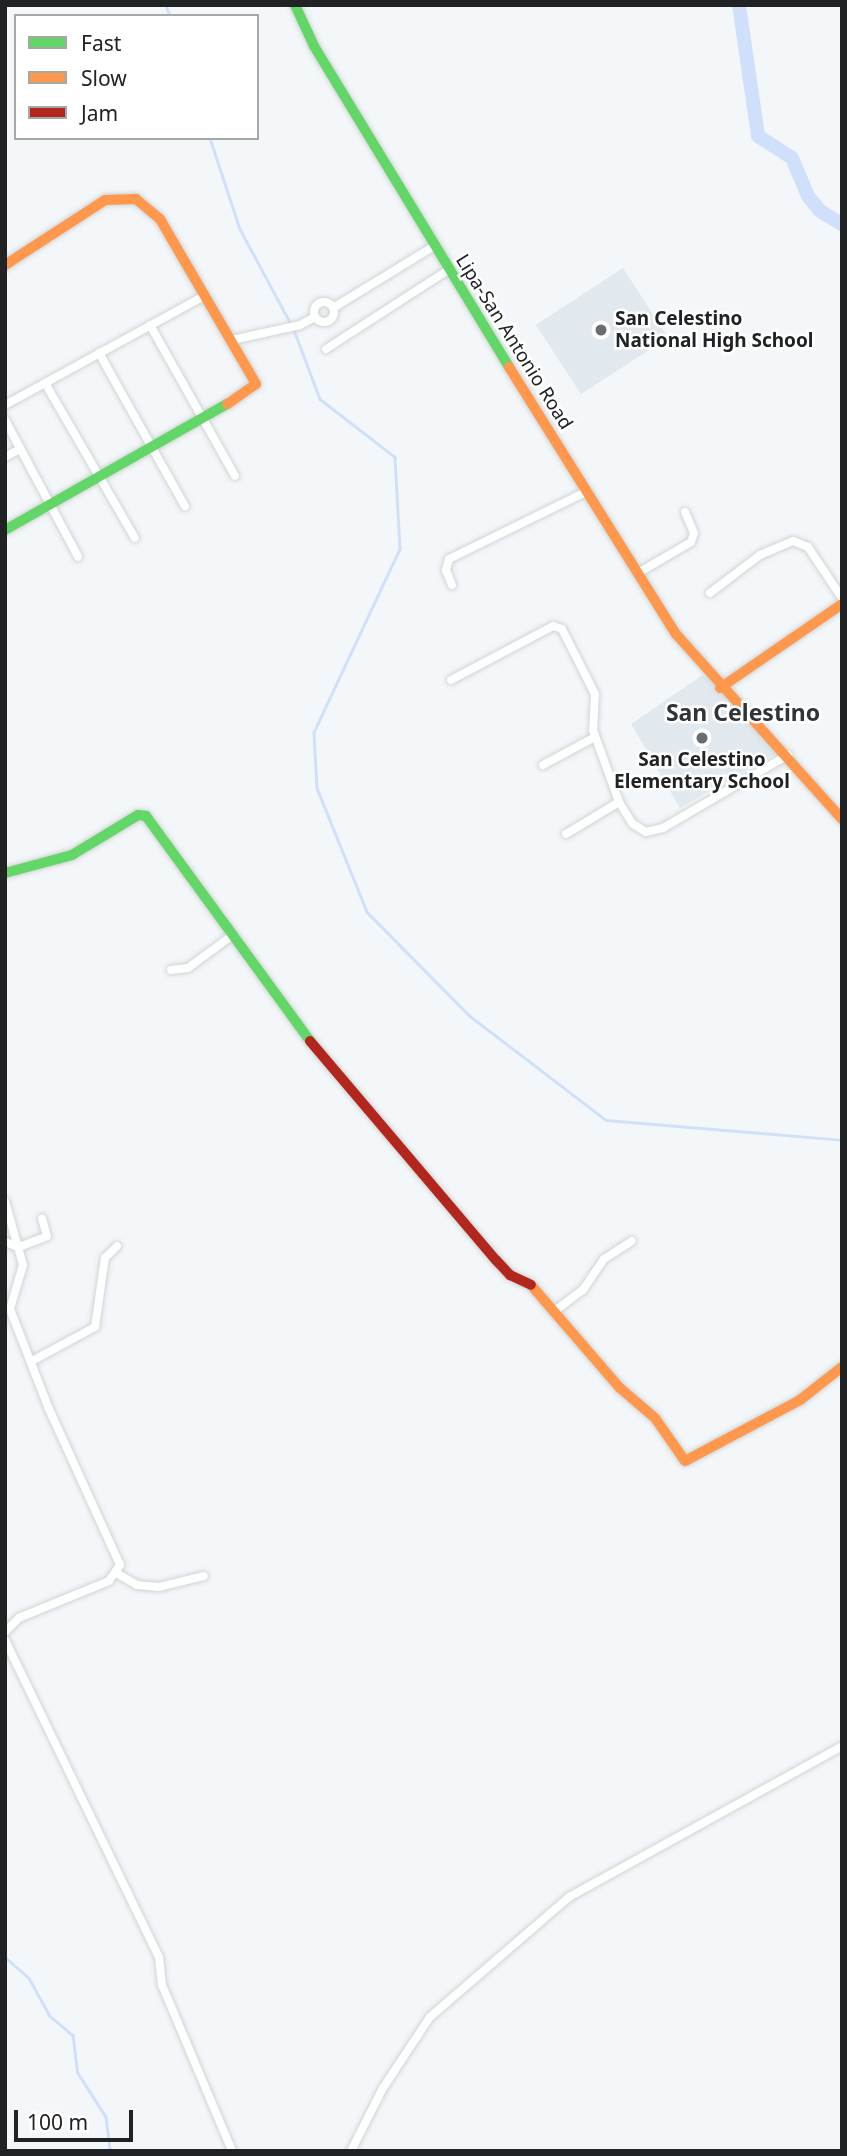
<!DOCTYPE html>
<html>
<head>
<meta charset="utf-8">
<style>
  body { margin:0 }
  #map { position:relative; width:847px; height:2156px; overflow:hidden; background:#f4f7f9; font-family:"Noto Sans",sans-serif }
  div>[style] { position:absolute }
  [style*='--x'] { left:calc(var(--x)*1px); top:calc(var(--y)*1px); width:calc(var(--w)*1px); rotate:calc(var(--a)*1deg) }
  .built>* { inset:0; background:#e2e9ee; transform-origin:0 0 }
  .stream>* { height:2.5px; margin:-1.25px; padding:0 1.25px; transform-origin:1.25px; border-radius:1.25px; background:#d1e0fa }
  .river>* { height:14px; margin:-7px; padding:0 7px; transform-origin:7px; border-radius:7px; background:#d1e0fa }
  .roads { filter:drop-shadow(0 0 2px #d1d4d5) drop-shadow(0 0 2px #d1d4d5) }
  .street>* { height:8px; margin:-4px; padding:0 4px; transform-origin:4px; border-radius:4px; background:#fdfefe }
  .street>.ring { margin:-4px; padding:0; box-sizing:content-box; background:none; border:8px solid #fdfefe; border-radius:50% }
  .fast>* { height:10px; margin:-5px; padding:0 5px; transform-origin:5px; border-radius:5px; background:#63d668 }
  .slow>* { height:10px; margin:-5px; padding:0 5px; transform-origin:5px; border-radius:5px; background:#ff974d }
  .jam>* { height:10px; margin:-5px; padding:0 5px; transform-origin:5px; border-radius:5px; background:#b3261e }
  .dots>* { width:19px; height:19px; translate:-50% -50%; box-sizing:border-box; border:4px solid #fff; border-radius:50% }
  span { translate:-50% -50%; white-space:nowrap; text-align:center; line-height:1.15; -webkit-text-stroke:5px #fff; paint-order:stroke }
  .poi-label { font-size:19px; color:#202223; font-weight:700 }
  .left { translate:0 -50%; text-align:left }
  .street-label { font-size:19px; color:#202223 }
  .quarter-label { font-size:23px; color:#313437; font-weight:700 }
  .frame { position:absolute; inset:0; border:7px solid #202223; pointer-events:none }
  .legend { position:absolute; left:14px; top:14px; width:245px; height:126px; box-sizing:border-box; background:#fff; border:2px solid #a6a7a7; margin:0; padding:9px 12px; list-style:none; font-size:21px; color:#202223 }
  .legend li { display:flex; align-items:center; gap:14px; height:35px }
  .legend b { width:35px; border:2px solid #a6a7a7 }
  .scale { position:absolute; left:14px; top:2110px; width:119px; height:32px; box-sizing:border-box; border:4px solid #202223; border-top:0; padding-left:9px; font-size:21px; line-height:24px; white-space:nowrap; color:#202223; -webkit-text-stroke:5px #fff; paint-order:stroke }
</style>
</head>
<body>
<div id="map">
  <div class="built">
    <i style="left:623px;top:268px;width:83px;height:104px;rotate:57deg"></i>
    <i style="clip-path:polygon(704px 674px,778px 752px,680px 808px,631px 724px)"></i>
  </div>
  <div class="stream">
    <i style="--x:166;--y:5;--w:12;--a:70"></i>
    <i style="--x:210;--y:138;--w:96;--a:71.8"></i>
    <i style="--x:240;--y:229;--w:108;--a:61.8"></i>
    <i style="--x:294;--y:330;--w:74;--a:69.4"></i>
    <i style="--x:320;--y:399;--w:95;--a:37.7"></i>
    <i style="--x:395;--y:457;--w:92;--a:86.9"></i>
    <i style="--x:400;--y:549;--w:203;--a:115.1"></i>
    <i style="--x:314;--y:733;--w:55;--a:86.9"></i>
    <i style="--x:317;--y:788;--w:134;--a:68"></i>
    <i style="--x:367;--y:912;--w:146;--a:45.3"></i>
    <i style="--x:470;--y:1016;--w:171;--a:37.4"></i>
    <i style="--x:606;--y:1120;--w:237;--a:4.8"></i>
    <i style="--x:5;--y:1957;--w:32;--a:41"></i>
    <i style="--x:29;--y:1978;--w:43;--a:61.1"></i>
    <i style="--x:50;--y:2016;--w:30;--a:40"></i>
    <i style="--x:73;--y:2035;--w:38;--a:83"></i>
    <i style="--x:78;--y:2073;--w:52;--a:57.5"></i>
    <i style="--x:106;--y:2117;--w:34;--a:83"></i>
  </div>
  <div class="river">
    <i style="--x:739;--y:5;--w:132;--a:81.7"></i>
    <i style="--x:758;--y:136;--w:40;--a:32.9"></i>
    <i style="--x:792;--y:158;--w:41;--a:67.2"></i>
    <i style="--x:808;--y:196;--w:19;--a:51"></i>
    <i style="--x:820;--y:211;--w:26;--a:31"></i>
  </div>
  <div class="roads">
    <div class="street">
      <i class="ring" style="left:314px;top:302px;width:12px;height:12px"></i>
      <i style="--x:333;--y:308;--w:119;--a:-31.5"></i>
      <i style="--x:150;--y:325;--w:173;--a:60.6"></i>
      <i style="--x:232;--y:340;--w:70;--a:-12.4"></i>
      <i style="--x:300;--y:325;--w:17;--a:-28"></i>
      <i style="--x:326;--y:349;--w:145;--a:-32.9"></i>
      <i style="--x:99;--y:353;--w:176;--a:60.7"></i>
      <i style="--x:45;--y:383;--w:179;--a:59.9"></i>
      <i style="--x:5;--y:405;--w:227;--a:-28.7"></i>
      <i style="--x:5;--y:420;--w:155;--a:61.9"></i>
      <i style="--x:5;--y:457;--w:17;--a:-28"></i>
      <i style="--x:638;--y:573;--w:61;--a:-30.3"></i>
      <i style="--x:691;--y:542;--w:9;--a:-72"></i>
      <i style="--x:694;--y:533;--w:23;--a:-113"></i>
      <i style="--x:452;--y:585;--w:16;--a:-112"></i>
      <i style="--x:446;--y:570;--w:11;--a:-75"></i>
      <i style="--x:449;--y:559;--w:153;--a:-26.1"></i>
      <i style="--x:710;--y:593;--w:63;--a:-37.2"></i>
      <i style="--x:760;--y:555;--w:36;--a:-23"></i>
      <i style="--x:793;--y:541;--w:16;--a:22"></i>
      <i style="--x:808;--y:547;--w:61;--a:56.3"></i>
      <i style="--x:451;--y:680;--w:115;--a:-27.9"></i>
      <i style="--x:553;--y:626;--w:9;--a:18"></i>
      <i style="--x:562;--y:629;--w:73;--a:63.1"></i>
      <i style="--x:595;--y:694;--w:36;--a:93"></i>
      <i style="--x:593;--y:730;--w:77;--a:70.1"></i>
      <i style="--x:619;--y:802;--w:26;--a:58"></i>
      <i style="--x:633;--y:824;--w:15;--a:32"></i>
      <i style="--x:646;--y:832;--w:17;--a:-13"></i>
      <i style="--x:663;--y:828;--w:145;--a:-30.3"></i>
      <i style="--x:543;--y:765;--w:59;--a:-28.3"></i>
      <i style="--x:566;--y:834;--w:62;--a:-31.1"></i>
      <i style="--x:171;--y:970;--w:17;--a:-7"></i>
      <i style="--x:188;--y:968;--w:52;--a:-36.4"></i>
      <i style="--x:5;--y:1201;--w:66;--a:74.3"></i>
      <i style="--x:23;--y:1265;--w:46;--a:106.5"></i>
      <i style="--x:10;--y:1309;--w:107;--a:68.7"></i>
      <i style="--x:49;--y:1409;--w:171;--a:65.5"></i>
      <i style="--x:120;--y:1565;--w:19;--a:125"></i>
      <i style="--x:109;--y:1581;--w:97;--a:157.7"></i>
      <i style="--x:19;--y:1618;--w:20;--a:135"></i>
      <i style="--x:5;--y:1242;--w:15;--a:20"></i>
      <i style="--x:19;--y:1247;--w:30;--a:-21"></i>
      <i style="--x:47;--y:1236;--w:18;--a:-106"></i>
      <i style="--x:556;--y:1310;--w:34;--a:-37"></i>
      <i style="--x:583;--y:1290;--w:37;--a:-56"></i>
      <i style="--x:604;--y:1259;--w:33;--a:-33"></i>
      <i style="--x:32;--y:1361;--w:72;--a:-28.4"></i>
      <i style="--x:95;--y:1327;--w:70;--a:-81.8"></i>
      <i style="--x:105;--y:1258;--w:17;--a:-45"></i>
      <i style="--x:118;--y:1574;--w:22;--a:30"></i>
      <i style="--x:137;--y:1585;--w:22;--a:5"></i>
      <i style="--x:159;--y:1587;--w:46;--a:-13.7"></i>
      <i style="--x:5;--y:1640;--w:352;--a:64.1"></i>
      <i style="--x:159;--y:1957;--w:28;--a:84"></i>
      <i style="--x:162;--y:1985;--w:180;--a:67.1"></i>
      <i style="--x:351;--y:2151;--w:71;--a:-63.1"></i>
      <i style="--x:383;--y:2088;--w:85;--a:-56.5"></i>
      <i style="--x:430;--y:2017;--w:184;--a:-40.8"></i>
      <i style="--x:569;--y:1897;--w:312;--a:-28.9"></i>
    </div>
    <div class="fast">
      <i style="--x:295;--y:5;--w:45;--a:65.1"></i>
      <i style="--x:314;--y:46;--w:376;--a:58.7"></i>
      <i style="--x:5;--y:530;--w:255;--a:-29.6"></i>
      <i style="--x:5;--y:873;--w:69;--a:-15"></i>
      <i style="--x:72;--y:855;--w:77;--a:-31.2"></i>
      <i style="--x:138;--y:815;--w:8;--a:7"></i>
      <i style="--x:146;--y:816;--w:278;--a:53.9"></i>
    </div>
    <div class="slow">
      <i style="--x:5;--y:265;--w:119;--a:-33"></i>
      <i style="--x:105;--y:200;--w:31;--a:-2"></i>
      <i style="--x:136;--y:199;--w:31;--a:40"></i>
      <i style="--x:160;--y:219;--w:191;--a:59.8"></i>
      <i style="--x:256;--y:384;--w:35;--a:145"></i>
      <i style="--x:509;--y:367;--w:315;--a:58"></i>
      <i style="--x:676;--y:634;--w:249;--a:48.1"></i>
      <i style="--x:720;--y:688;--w:148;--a:-34.5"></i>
      <i style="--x:531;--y:1285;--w:136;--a:49.2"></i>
      <i style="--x:620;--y:1388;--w:46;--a:40.6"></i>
      <i style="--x:655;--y:1418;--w:52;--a:55.1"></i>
      <i style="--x:685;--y:1461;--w:130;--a:-27.9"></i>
      <i style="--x:800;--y:1400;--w:53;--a:-38.2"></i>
    </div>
    <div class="jam">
      <i style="--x:310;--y:1041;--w:287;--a:49.7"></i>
      <i style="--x:496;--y:1260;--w:21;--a:47"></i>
      <i style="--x:510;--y:1275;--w:23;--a:25"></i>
    </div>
  </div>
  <div class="dots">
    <i style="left:601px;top:330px;background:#6a6d6e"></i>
    <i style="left:702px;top:738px;background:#6a6d6e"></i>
  </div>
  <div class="poi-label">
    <span class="left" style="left:615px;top:330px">San Celestino<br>National High School</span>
    <span style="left:702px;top:771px">San Celestino<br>Elementary School</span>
  </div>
  <div class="street-label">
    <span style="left:514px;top:342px;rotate:58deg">Lipa-San Antonio Road</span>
  </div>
  <div class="quarter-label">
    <span style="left:743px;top:712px">San Celestino</span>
  </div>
  <div class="frame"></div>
  <ul class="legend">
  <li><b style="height:9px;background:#63d668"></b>Fast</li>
  <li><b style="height:9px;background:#ff974d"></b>Slow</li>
  <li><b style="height:9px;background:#b3261e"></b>Jam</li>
  </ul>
  <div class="scale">100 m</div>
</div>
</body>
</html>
